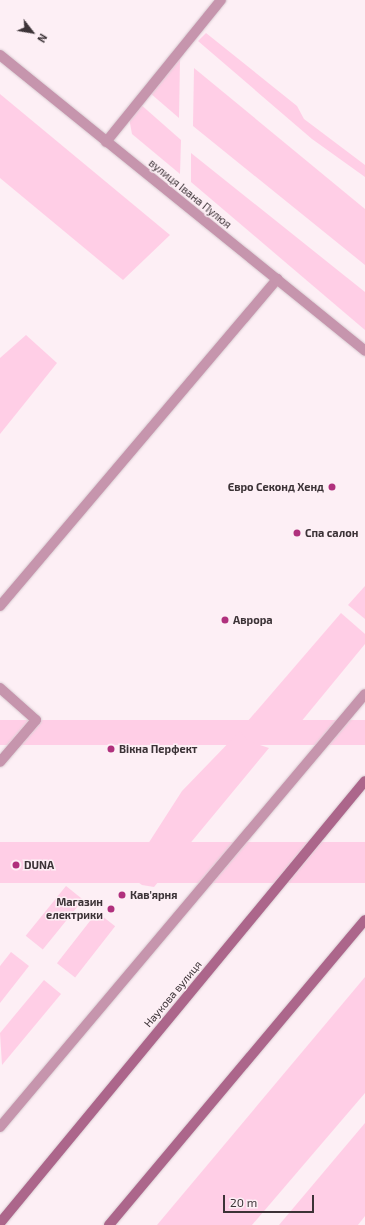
<!DOCTYPE html>
<html>
<head>
<meta charset="utf-8">
<style>
  body { margin:0 }
  #map { position:relative; width:365px; height:1225px; overflow:hidden; background:#fdeff5; font-family:"Exo 2",sans-serif }
  div>[style] { position:absolute }
  [style*='--x'] { left:calc(var(--x)*1px); top:calc(var(--y)*1px); width:calc(var(--w)*1px); rotate:calc(var(--a)*1deg) }
  .green>* { inset:0; background:#ffcee6; transform-origin:0 0 }
  .roads { filter:drop-shadow(0 0 1px #dacdd3) drop-shadow(0 0 1px #dacdd3) }
  .service>* { height:10px; margin:-5px; padding:0 5px; transform-origin:5px; border-radius:5px; background:#c695ad }
  .minor>* { height:10px; margin:-5px; padding:0 5px; transform-origin:5px; border-radius:5px; background:#c695ad }
  .secondary>* { height:10px; margin:-5px; padding:0 5px; transform-origin:5px; border-radius:5px; background:#ac668b }
  .dots>* { width:11px; height:11px; translate:-50% -50%; box-sizing:border-box; border:2px solid #fdeff5; border-radius:50% }
  span { translate:-50% -50%; white-space:nowrap; text-align:center; line-height:1.15; -webkit-text-stroke:3px #fdeff5; paint-order:stroke }
  .street-label { font-size:11px; color:#3c3337 }
  .poi-label { font-size:11px; color:#3c3337; font-weight:700 }
  .right { translate:-100% -50%; text-align:right }
  .left { translate:0 -50%; text-align:left }
  .north { position:absolute; left:12px; top:12px; width:40px; height:40px; -webkit-text-stroke:3px #fdeff5; paint-order:stroke; rotate:121deg; font-size:11px; font-weight:700; line-height:16px; text-align:center; color:#3c3337 }
  .north::after { content:''; display:block; margin:auto; width:14px; height:18px; background:#3c3337; clip-path:polygon(50% 0,100% 100%,50% 72%,0 100%) }
  .scale { position:absolute; left:223px; top:1195px; width:91px; height:18px; box-sizing:border-box; border:2px solid #3c3337; border-top:0; padding-left:5px; font-size:12px; line-height:14px; white-space:nowrap; color:#3c3337; -webkit-text-stroke:3px #fdeff5; paint-order:stroke }
</style>
</head>
<body>
<div id="map">
  <div class="green">
    <i style="clip-path:polygon(206px 33px,297px 106px,304px 119px,365px 165px,365px 177px,312px 139px,198px 41px)"></i>
    <i style="clip-path:polygon(180px 59px,179px 118px,150px 93px)"></i>
    <i style="clip-path:polygon(194px 68px,365px 209px,365px 265px,193px 126px)"></i>
    <i style="clip-path:polygon(0 94px,170px 235px,123px 280px,0 178px)"></i>
    <i style="clip-path:polygon(139px 103px,181px 140px,180px 174px,132px 134px,129px 118px)"></i>
    <i style="clip-path:polygon(191px 153px,365px 292px,365px 330px,191px 182px)"></i>
    <i style="clip-path:polygon(26px 335px,57px 363px,0 434px,0 358px)"></i>
    <i style="clip-path:polygon(365px 586px,365px 619px,348px 605px)"></i>
    <i style="clip-path:polygon(341px 613px,365px 634px,365px 644px,291px 734px,254px 730px,247px 722px)"></i>
    <i style="left:365px;top:720px;width:25px;height:569px;rotate:90deg"></i>
    <i style="clip-path:polygon(240px 731px,248px 741px,269px 748px,154px 887px,142px 885px,128px 875px,182px 791px)"></i>
    <i style="left:365px;top:842px;width:41px;height:500px;rotate:90deg"></i>
    <i style="left:66px;top:886px;width:22px;height:64px;rotate:39deg"></i>
    <i style="left:97px;top:912px;width:23px;height:65px;rotate:38deg"></i>
    <i style="clip-path:polygon(11px 952px,29px 966px,0 1003px,0 966px)"></i>
    <i style="clip-path:polygon(365px 977px,365px 1093px,252px 1225px,157px 1225px)"></i>
    <i style="clip-path:polygon(44px 980px,61px 994px,2px 1065px,0 1033px)"></i>
    <i style="clip-path:polygon(365px 1123px,365px 1216px,358px 1225px,279px 1225px)"></i>
  </div>
  <div class="roads">
    <div class="service">
      <i style="--x:106;--y:142;--w:183;--a:-51"></i>
      <i style="--x:0;--y:606;--w:429;--a:-49.7"></i>
      <i style="--x:0;--y:688;--w:48;--a:41.6"></i>
      <i style="--x:36;--y:720;--w:55;--a:130.6"></i>
      <i style="--x:0;--y:1127;--w:566;--a:-49.87"></i>
    </div>
    <div class="minor">
      <i style="--x:0;--y:55;--w:470;--a:39"></i>
    </div>
    <div class="secondary">
      <i style="--x:0;--y:1223;--w:573;--a:-50.45"></i>
      <i style="--x:109;--y:1225;--w:398;--a:-50"></i>
    </div>
  </div>
  <div class="dots">
    <i style="left:332px;top:487px;background:#b0307d"></i>
    <i style="left:297px;top:533px;background:#b0307d"></i>
    <i style="left:225px;top:620px;background:#b0307d"></i>
    <i style="left:111px;top:749px;background:#b0307d"></i>
    <i style="left:16px;top:865px;background:#b0307d"></i>
    <i style="left:122px;top:895px;background:#b0307d"></i>
    <i style="left:111px;top:909px;background:#b0307d"></i>
  </div>
  <div class="street-label">
    <span style="left:190px;top:194px;rotate:39deg">вулиця Івана Пулюя</span>
    <span style="left:173px;top:994px;rotate:-50deg">Наукова вулиця</span>
  </div>
  <div class="poi-label">
    <span class="right" style="left:324px;top:487px">Євро Секонд Хенд</span>
    <span class="left" style="left:305px;top:533px">Спа салон</span>
    <span class="left" style="left:233px;top:620px">Аврора</span>
    <span class="left" style="left:119px;top:749px">Вікна Перфект</span>
    <span class="left" style="left:24px;top:865px">DUNA</span>
    <span class="left" style="left:130px;top:895px">Кав'ярня</span>
    <span class="right" style="left:103px;top:909px">Магазин<br>електрики</span>
  </div>
  <div class="north">N</div>
  <div class="scale">20 m</div>
</div>
</body>
</html>
